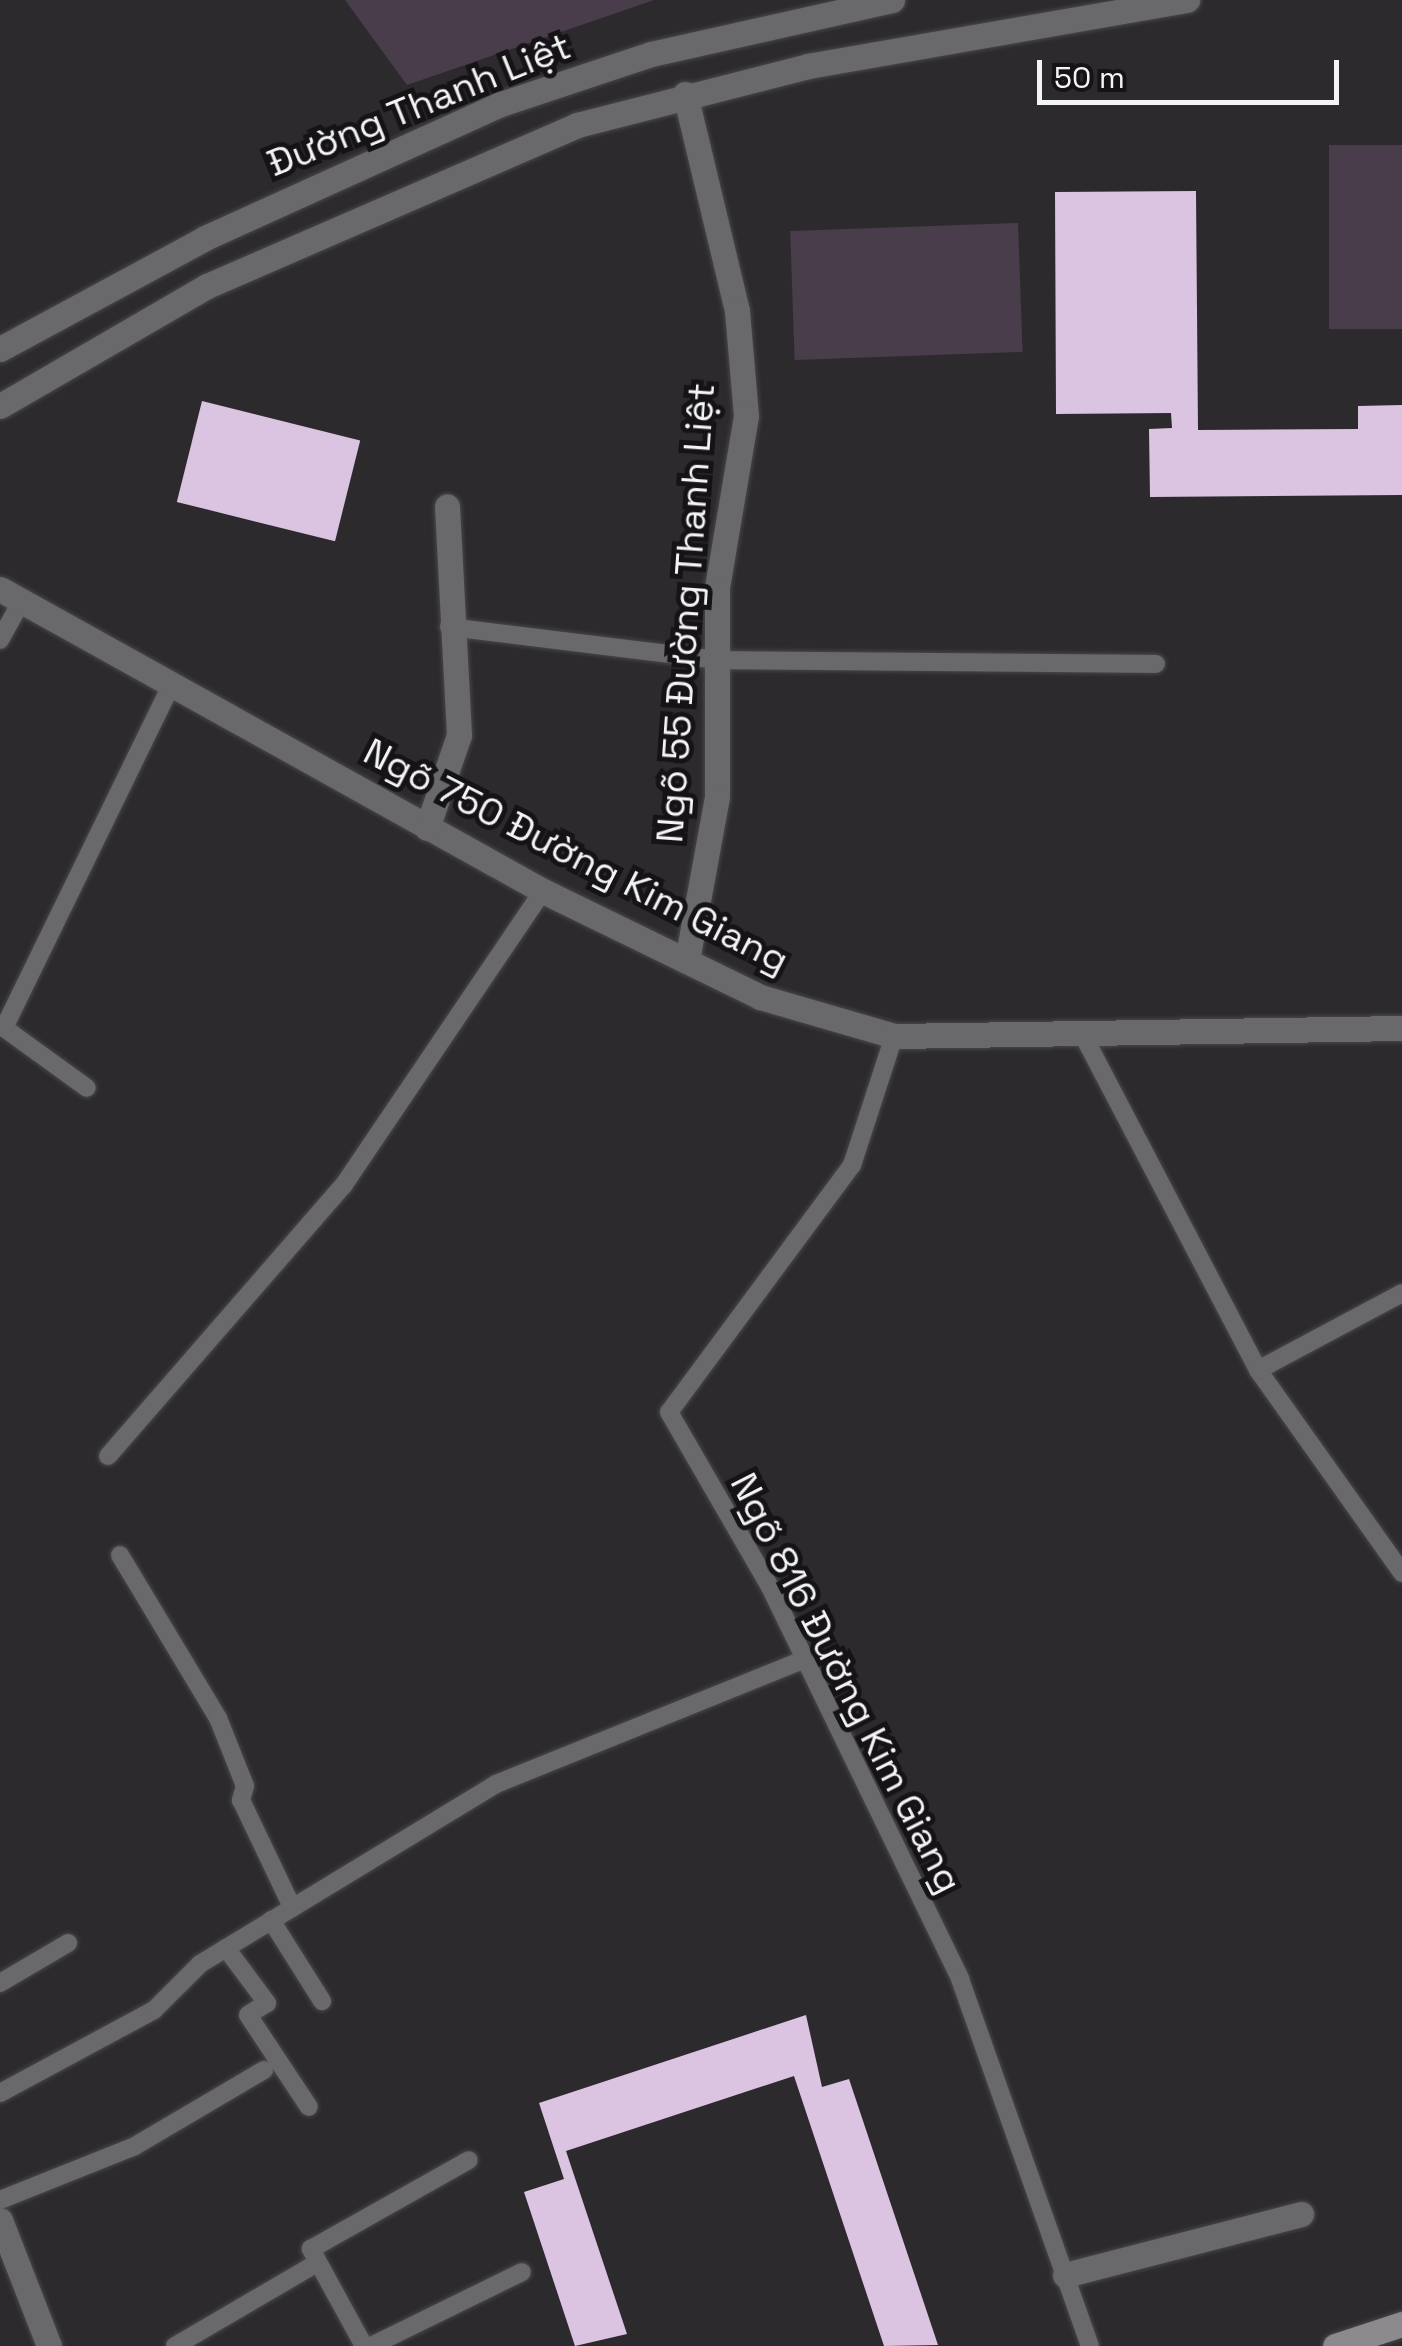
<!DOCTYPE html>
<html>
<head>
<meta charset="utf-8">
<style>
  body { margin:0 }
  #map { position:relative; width:1402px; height:2346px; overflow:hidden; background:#2d2a2e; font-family:"Space Grotesk",sans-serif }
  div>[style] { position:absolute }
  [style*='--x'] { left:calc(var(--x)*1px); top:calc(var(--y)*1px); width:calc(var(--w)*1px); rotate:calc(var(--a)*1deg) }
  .green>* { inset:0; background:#493d4c; transform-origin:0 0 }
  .building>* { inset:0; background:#dbc4e2; transform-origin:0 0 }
  .roads { filter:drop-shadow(0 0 2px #49464a) drop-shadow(0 0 2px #49464a) }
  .service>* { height:18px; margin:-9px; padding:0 9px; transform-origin:9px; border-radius:9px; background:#69686a }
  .minor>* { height:25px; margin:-12.5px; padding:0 12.5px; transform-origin:12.5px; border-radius:12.5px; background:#69686a }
  .tertiary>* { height:25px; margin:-12.5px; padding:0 12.5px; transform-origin:12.5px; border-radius:12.5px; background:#69686a }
  .secondary>* { height:25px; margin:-12.5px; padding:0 12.5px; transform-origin:12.5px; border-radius:12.5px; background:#8c8a8c }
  span { translate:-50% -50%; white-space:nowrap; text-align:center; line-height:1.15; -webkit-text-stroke:10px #151315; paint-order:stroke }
  .street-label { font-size:38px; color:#f4f3f5 }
  .scale { position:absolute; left:1037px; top:60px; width:302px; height:45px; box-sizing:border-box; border:5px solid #f4f3f5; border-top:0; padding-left:12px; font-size:30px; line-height:35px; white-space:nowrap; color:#f4f3f5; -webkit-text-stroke:8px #151315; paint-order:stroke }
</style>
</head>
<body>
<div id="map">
  <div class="green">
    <i style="clip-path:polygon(345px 0,654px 0,407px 85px)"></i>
    <i style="left:1402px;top:145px;width:184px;height:73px;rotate:90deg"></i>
    <i style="left:1018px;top:223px;width:129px;height:228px;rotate:88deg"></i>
  </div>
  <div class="building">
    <i style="clip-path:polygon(1196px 191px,1198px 430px,1358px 429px,1358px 406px,1402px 405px,1402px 495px,1150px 497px,1149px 429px,1172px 428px,1171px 413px,1056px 414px,1055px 192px)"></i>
    <i style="left:202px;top:401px;width:163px;height:104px;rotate:14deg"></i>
    <i style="clip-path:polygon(806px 2015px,822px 2087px,849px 2079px,938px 2345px,884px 2346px,794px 2076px,566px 2151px,627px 2334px,575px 2346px,524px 2192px,564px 2179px,539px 2103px)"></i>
  </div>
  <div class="roads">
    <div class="service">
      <i style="--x:449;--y:627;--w:269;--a:7"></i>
      <i style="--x:716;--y:660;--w:440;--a:0.5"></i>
      <i style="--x:0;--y:640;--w:43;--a:-61.1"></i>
      <i style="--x:0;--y:1025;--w:107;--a:35.9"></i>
      <i style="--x:4;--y:1028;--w:381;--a:-64"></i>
      <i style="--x:894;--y:1036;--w:136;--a:108"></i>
      <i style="--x:852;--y:1165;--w:307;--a:126.5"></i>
      <i style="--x:669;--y:1412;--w:202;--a:60"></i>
      <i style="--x:770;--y:1587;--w:436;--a:64.1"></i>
      <i style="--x:960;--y:1979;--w:389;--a:70.5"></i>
      <i style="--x:1084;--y:1037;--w:376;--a:62.4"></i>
      <i style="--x:1258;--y:1370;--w:249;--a:54.6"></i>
      <i style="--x:1258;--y:1370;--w:163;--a:-28.1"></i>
      <i style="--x:108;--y:1456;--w:358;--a:-49"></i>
      <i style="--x:343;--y:1186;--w:356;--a:-55.9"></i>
      <i style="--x:120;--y:1555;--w:190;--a:59"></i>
      <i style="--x:218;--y:1718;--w:73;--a:68.3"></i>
      <i style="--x:245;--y:1786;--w:15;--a:106"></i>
      <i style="--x:241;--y:1800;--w:119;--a:64.5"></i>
      <i style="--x:271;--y:1920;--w:96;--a:57.8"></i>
      <i style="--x:226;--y:1948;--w:69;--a:53.3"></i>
      <i style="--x:267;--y:2003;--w:22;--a:148"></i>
      <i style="--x:248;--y:2015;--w:110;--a:56.5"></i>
      <i style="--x:0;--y:1983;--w:79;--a:-30.5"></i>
      <i style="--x:0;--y:2093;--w:175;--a:-28.3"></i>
      <i style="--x:154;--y:2010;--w:65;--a:-45"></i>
      <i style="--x:200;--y:1964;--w:346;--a:-31.3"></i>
      <i style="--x:496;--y:1784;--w:328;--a:-22"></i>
      <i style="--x:0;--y:2200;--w:145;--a:-21.8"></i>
      <i style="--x:135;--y:2146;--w:150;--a:-30.5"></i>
      <i style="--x:175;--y:2346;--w:164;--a:-30.3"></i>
      <i style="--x:364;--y:2346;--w:111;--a:-118.7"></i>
      <i style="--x:311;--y:2249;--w:181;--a:-29.4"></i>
      <i style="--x:371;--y:2346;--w:168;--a:-26.1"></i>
    </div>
    <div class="minor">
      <i style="--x:685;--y:94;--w:223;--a:76.5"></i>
      <i style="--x:737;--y:311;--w:105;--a:85.1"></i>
      <i style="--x:746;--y:416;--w:174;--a:99.6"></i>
      <i style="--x:717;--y:588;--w:209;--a:90"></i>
      <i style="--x:717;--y:797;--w:167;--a:100.4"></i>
      <i style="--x:0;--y:589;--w:621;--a:29.08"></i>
      <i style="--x:543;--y:891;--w:242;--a:26"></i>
      <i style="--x:760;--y:997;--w:140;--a:16.2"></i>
      <i style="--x:894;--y:1036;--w:508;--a:-0.9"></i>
      <i style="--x:427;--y:828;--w:98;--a:-71"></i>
      <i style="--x:459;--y:735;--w:229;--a:-93"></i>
      <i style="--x:0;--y:2220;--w:135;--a:68.7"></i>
      <i style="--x:1065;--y:2275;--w:244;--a:-14.5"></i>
    </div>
    <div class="tertiary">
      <i style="--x:0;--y:349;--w:233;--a:-28.4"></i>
      <i style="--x:205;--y:238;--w:322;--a:-24.4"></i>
      <i style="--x:498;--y:105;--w:161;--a:-18.4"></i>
      <i style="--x:651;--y:54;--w:247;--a:-12.6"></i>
      <i style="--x:0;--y:406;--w:239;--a:-30.1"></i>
      <i style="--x:207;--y:286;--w:404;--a:-23.5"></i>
      <i style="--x:577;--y:125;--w:238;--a:-14.3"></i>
      <i style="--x:808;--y:66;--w:385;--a:-9.9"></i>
    </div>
    <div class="secondary">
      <i style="--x:1335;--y:2346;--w:71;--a:-18.2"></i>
    </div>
  </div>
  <div class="street-label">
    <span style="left:419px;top:105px;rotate:-22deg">Đường Thanh Liệt</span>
    <span style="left:686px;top:613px;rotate:-86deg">Ngõ 55 Đường Thanh Liệt</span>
    <span style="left:576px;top:856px;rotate:27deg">Ngõ 750 Đường Kim Giang</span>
    <span style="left:846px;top:1683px;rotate:63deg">Ngõ 816 Đường Kim Giang</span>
  </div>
  <div class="scale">50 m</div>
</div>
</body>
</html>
